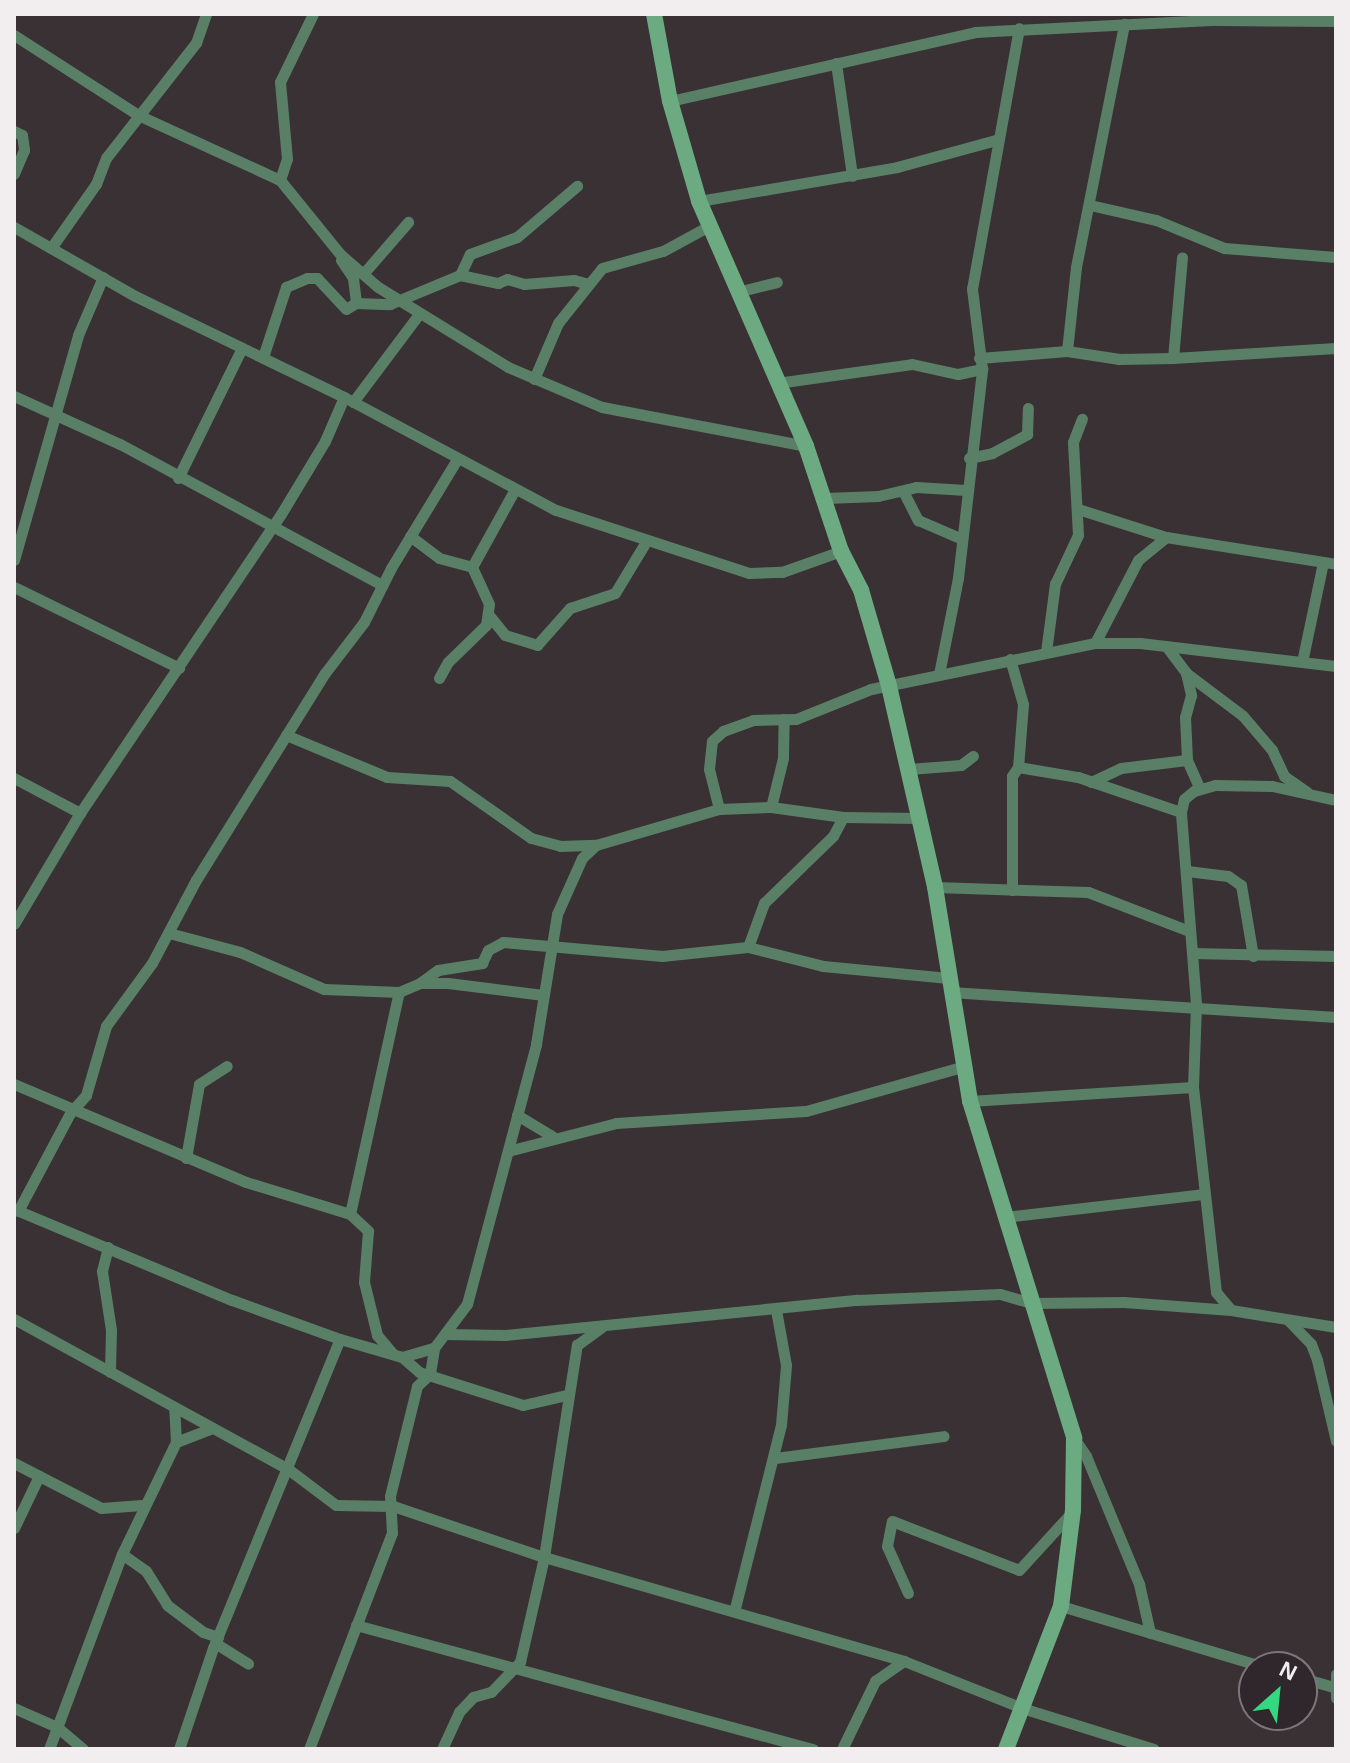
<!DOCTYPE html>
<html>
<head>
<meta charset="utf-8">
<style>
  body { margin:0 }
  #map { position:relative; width:1350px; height:1763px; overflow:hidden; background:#3a3135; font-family:Arial,sans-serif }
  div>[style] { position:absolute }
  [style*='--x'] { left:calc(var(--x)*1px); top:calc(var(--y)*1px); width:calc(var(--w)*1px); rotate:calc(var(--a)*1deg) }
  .street>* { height:11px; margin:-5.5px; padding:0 5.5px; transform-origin:5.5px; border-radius:5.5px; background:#598066 }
  .secondary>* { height:16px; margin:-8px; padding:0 8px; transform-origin:8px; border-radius:8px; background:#6caa81 }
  span { translate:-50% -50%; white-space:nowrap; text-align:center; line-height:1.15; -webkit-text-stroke:7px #2f272b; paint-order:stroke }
  .frame { position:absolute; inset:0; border:16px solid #f2edef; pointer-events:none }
  .north { position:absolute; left:1238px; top:1651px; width:80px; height:80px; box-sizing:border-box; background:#2f272b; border:2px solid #7d7679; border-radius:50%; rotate:27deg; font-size:22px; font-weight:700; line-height:32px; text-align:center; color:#f2edef }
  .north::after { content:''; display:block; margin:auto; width:28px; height:36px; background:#35d881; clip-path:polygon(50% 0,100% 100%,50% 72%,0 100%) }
</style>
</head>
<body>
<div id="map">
  <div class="street">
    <i style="--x:14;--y:35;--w:148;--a:32.8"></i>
    <i style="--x:138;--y:115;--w:156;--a:24.6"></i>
    <i style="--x:280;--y:180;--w:95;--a:51"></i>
    <i style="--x:340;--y:254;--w:50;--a:41"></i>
    <i style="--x:378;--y:287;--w:153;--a:31.6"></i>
    <i style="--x:508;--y:367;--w:102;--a:23.1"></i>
    <i style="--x:602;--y:407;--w:208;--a:10.8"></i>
    <i style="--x:836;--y:63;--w:114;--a:81.9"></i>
    <i style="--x:670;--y:101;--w:313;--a:-12.7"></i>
    <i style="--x:975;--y:32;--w:241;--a:-2.9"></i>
    <i style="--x:1216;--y:20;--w:120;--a:0.5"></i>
    <i style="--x:14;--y:131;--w:9;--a:27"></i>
    <i style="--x:22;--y:135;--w:15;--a:82"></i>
    <i style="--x:24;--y:150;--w:26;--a:113"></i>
    <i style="--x:280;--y:180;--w:22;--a:-72"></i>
    <i style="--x:287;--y:159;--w:77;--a:-95.2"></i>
    <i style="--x:280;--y:82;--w:76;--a:-64.1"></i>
    <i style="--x:699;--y:201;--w:201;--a:-9.7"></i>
    <i style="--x:897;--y:167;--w:103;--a:-15.3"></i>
    <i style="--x:1090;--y:205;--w:68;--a:12.8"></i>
    <i style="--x:1156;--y:220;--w:74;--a:22.4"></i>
    <i style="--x:1224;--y:248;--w:112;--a:4.6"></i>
    <i style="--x:14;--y:227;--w:139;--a:29.7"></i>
    <i style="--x:135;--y:296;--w:232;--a:25.8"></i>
    <i style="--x:344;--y:397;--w:240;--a:28.1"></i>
    <i style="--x:556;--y:510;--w:203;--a:18.1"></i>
    <i style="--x:749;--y:573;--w:33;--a:-2"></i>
    <i style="--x:782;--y:572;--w:63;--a:-19.6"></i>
    <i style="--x:51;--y:248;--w:78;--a:-54.9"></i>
    <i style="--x:96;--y:184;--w:28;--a:-69"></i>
    <i style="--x:106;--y:158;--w:146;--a:-52"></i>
    <i style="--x:196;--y:43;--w:31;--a:-71"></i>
    <i style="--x:341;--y:260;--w:22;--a:56"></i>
    <i style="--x:353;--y:278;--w:25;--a:83"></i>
    <i style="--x:363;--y:274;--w:69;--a:-49.1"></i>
    <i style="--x:460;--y:275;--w:23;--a:-65"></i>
    <i style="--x:470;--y:254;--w:50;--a:-19.9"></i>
    <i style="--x:517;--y:237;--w:79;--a:-40.4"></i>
    <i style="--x:737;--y:292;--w:41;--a:-14"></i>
    <i style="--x:1067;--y:351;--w:84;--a:-83.9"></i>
    <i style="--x:1076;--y:267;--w:248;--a:-78.8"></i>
    <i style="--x:263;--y:357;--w:74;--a:-71.8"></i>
    <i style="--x:286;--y:287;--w:23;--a:-23"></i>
    <i style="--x:307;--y:278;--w:10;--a:0"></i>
    <i style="--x:317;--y:278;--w:42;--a:46.9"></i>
    <i style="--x:346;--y:309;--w:12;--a:-31"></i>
    <i style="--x:356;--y:303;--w:34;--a:2"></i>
    <i style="--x:390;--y:304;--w:76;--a:-22.5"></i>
    <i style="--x:460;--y:275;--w:39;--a:12"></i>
    <i style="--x:498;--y:283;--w:10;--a:-24"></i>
    <i style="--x:507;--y:279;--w:18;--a:16"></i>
    <i style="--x:524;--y:284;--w:50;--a:-4.6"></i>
    <i style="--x:574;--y:280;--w:15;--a:16"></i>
    <i style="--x:979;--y:358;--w:88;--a:-4.5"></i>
    <i style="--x:1067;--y:351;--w:53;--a:8.7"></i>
    <i style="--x:1119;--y:359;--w:54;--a:-1.1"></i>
    <i style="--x:1173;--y:358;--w:163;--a:-3.5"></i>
    <i style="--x:1173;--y:358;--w:101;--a:-84.9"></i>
    <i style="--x:534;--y:379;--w:61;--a:-66.8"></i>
    <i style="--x:558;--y:323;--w:70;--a:-51.3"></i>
    <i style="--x:602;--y:268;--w:63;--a:-15.6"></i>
    <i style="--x:663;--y:251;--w:52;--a:-28.5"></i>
    <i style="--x:777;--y:383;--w:136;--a:-8"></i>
    <i style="--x:912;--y:364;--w:47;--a:12.3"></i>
    <i style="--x:958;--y:374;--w:25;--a:-12"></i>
    <i style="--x:14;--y:396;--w:116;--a:24.4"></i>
    <i style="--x:120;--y:444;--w:298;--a:28.3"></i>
    <i style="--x:353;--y:402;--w:110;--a:-53.1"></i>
    <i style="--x:969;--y:458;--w:24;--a:-12"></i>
    <i style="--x:992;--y:453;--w:40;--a:-28"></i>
    <i style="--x:1027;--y:434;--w:26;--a:-88"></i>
    <i style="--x:178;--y:478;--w:145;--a:-63.8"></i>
    <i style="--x:903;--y:491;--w:33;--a:63"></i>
    <i style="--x:918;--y:520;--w:48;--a:23.4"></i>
    <i style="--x:825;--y:498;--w:53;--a:-2.2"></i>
    <i style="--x:878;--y:496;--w:39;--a:-13"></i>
    <i style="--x:916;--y:487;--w:50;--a:3.4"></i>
    <i style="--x:1078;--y:509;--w:92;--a:17.7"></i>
    <i style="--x:1166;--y:537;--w:172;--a:9"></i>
    <i style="--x:410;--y:536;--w:36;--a:37"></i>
    <i style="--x:439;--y:558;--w:34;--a:15"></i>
    <i style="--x:472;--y:567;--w:87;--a:-61.1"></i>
    <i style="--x:14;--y:560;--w:234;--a:-74.1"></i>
    <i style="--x:78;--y:335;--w:63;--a:-66.7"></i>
    <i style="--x:14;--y:587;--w:184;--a:26.1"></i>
    <i style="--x:488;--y:614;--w:27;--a:51"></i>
    <i style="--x:505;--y:635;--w:34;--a:17"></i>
    <i style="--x:537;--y:645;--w:50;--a:-48.3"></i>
    <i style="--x:570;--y:608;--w:47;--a:-18.4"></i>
    <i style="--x:615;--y:593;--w:62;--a:-58.9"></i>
    <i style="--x:1095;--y:643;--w:93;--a:-62.6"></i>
    <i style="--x:1138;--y:560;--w:36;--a:-39"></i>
    <i style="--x:1166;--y:646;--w:34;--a:53"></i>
    <i style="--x:1186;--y:673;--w:23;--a:77"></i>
    <i style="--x:1191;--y:695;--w:23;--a:105"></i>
    <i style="--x:1185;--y:717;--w:43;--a:87.3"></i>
    <i style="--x:1187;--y:760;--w:32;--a:66"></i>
    <i style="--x:1046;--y:652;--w:69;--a:-82.5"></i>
    <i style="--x:1055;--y:584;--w:54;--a:-64.9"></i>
    <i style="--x:1078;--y:535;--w:93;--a:-93.1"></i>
    <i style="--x:1073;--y:442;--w:25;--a:-69"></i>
    <i style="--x:1010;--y:659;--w:47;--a:73.9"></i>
    <i style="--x:1023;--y:704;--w:63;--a:94.5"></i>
    <i style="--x:1302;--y:662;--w:102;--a:-78.1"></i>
    <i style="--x:1186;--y:673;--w:71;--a:37"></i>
    <i style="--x:1243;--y:716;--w:45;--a:49.5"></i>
    <i style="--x:1272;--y:750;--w:29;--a:65"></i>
    <i style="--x:1284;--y:776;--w:28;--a:35"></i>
    <i style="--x:939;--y:674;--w:98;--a:-78.8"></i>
    <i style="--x:958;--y:578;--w:210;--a:-83.4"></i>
    <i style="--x:982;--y:369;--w:81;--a:-97.1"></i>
    <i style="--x:972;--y:289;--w:265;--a:-79.8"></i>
    <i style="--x:439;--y:678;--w:18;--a:-61"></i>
    <i style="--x:448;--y:662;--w:53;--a:-44.2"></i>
    <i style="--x:486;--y:625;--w:21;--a:-82"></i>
    <i style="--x:489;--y:604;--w:41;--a:-114.7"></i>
    <i style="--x:286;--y:735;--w:109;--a:22.6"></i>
    <i style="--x:387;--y:777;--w:63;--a:3.6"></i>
    <i style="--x:450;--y:781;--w:99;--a:35.1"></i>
    <i style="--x:531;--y:838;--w:30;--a:15"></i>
    <i style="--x:560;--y:846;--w:36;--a:-2"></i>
    <i style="--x:596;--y:845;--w:128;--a:-16.3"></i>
    <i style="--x:719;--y:809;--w:52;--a:-2.2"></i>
    <i style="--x:771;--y:807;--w:73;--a:7.9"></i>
    <i style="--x:843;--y:817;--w:75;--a:0.8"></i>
    <i style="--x:909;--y:769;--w:52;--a:-4.4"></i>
    <i style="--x:961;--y:765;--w:15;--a:-37"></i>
    <i style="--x:14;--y:778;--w:75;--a:27.9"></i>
    <i style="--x:1091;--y:782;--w:33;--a:-25"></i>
    <i style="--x:1121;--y:768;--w:66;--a:-6.9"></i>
    <i style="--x:771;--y:807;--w:50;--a:-76.2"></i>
    <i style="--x:783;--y:758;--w:39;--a:-89"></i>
    <i style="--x:719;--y:809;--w:41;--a:-104"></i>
    <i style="--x:709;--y:769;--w:28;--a:-84"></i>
    <i style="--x:712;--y:741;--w:15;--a:-42"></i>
    <i style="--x:723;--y:731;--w:32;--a:-20"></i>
    <i style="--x:753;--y:720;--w:43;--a:-1.3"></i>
    <i style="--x:796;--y:719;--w:81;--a:-21.8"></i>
    <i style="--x:871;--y:689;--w:229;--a:-11.6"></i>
    <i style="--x:1095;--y:643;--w:45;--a:0"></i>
    <i style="--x:1140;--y:643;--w:197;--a:6.7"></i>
    <i style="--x:1187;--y:871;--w:41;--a:7"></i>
    <i style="--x:1228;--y:876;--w:16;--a:35"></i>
    <i style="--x:1241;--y:885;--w:72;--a:80.4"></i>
    <i style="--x:935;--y:887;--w:153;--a:1.9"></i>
    <i style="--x:1088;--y:892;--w:108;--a:21.1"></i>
    <i style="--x:1012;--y:890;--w:114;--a:-90"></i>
    <i style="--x:1012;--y:776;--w:11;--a:-56"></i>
    <i style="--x:1018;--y:767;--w:61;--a:9.5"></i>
    <i style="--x:1078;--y:777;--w:109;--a:18.8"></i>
    <i style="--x:14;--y:924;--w:129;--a:-59.3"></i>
    <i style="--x:80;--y:813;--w:360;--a:-56.1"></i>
    <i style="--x:281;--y:514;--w:85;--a:-58.9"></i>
    <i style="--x:325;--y:441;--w:48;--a:-66.6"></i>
    <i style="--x:169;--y:933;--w:73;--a:15"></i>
    <i style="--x:240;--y:952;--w:92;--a:23.8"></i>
    <i style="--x:324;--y:989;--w:75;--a:2.3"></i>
    <i style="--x:399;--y:992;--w:23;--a:-23"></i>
    <i style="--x:420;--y:983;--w:28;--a:0"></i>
    <i style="--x:448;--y:983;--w:96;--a:7.2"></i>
    <i style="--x:748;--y:947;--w:47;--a:-70"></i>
    <i style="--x:764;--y:903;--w:96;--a:-44.2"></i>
    <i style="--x:833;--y:836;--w:21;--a:-62"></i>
    <i style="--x:1193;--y:953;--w:143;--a:1.2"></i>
    <i style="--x:420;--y:983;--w:22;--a:-36"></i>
    <i style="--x:438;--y:970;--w:45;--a:-9"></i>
    <i style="--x:482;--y:963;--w:14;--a:-65"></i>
    <i style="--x:488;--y:950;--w:17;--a:-28"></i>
    <i style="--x:503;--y:942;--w:160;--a:5"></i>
    <i style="--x:662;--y:956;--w:86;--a:-6"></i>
    <i style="--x:748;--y:947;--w:77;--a:14.2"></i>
    <i style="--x:823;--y:966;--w:126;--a:5.5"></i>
    <i style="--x:950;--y:992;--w:387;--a:3.7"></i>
    <i style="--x:14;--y:1084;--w:252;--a:22.9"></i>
    <i style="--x:246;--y:1182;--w:109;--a:17.1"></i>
    <i style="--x:350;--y:1214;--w:227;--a:-77.6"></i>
    <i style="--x:970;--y:1101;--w:223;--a:-3.6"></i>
    <i style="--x:517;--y:1115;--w:41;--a:31"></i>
    <i style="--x:508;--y:1151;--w:112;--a:-14.5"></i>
    <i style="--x:616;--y:1123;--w:190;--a:-3.6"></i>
    <i style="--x:806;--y:1111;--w:162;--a:-15.8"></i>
    <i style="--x:186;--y:1158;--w:75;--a:-80"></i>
    <i style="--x:199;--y:1084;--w:33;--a:-33"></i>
    <i style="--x:14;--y:1209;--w:236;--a:22.7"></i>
    <i style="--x:232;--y:1300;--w:115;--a:19.9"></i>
    <i style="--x:340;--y:1339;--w:65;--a:16.2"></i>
    <i style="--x:402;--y:1357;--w:33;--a:-16"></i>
    <i style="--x:434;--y:1348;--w:55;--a:-53.1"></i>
    <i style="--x:467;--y:1304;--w:269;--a:-75.1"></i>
    <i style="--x:536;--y:1044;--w:132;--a:-80.8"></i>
    <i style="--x:557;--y:914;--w:61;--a:-65.9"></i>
    <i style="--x:582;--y:858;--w:19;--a:-43"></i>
    <i style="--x:18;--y:1211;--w:111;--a:-62"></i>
    <i style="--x:70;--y:1113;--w:24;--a:-48"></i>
    <i style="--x:86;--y:1095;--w:72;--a:-73.8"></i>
    <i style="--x:106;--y:1026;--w:78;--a:-53.9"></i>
    <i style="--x:152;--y:963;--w:94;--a:-62.1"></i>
    <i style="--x:196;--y:880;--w:244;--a:-58.1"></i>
    <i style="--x:325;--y:673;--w:64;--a:-52.6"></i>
    <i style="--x:364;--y:622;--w:60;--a:-63.4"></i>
    <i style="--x:391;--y:568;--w:125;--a:-58.7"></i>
    <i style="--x:350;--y:1214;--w:25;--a:43"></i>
    <i style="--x:368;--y:1231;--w:51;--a:94.5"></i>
    <i style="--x:364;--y:1282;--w:55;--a:76.2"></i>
    <i style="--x:377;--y:1335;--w:23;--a:50"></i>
    <i style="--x:1005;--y:1217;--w:201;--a:-6.6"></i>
    <i style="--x:108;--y:1247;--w:25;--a:104"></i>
    <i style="--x:102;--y:1271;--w:60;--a:81.3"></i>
    <i style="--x:111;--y:1330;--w:42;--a:91.4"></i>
    <i style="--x:1231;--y:1310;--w:23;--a:-130"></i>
    <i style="--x:1216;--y:1292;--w:206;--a:-96.4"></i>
    <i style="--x:1193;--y:1087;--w:83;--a:-87.9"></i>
    <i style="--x:1196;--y:1004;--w:193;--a:-94.5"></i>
    <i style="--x:1181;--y:812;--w:13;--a:-77"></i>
    <i style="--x:1184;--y:799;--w:13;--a:-39"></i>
    <i style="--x:1194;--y:791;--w:22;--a:-16"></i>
    <i style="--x:1215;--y:785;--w:57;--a:1"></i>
    <i style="--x:1272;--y:786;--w:66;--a:12.3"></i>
    <i style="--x:14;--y:1319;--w:312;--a:28.7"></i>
    <i style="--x:288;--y:1469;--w:60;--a:36.9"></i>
    <i style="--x:336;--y:1505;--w:57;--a:1"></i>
    <i style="--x:393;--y:1506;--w:159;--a:18.7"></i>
    <i style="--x:544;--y:1557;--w:375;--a:16.1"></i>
    <i style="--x:1288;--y:1320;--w:33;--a:46"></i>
    <i style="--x:1311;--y:1344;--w:17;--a:69"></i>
    <i style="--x:1317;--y:1360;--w:83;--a:76.8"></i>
    <i style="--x:445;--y:1334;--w:60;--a:1"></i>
    <i style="--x:505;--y:1335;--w:354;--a:-5.7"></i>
    <i style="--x:857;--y:1300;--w:143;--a:-2.4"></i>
    <i style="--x:1000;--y:1294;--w:32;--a:16"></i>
    <i style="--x:1031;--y:1303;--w:93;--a:-0.6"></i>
    <i style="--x:1124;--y:1302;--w:107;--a:4.3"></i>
    <i style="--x:1231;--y:1310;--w:106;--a:9.2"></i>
    <i style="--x:402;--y:1357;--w:23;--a:41"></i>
    <i style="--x:419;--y:1372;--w:109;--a:17.6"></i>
    <i style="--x:523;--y:1405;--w:44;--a:-13.1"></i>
    <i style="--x:1074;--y:1438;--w:22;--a:56"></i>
    <i style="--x:1086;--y:1456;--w:139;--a:67.5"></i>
    <i style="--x:1139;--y:1584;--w:50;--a:77.3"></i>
    <i style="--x:176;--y:1442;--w:36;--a:-21"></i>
    <i style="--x:775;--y:1458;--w:170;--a:-7.4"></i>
    <i style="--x:14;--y:1463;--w:98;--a:27.3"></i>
    <i style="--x:101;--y:1508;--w:41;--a:-4.2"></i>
    <i style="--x:14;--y:1528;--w:58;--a:-64.3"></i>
    <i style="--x:122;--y:1554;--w:29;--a:35"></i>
    <i style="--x:146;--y:1571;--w:40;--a:58"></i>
    <i style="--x:167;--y:1605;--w:45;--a:36.9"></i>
    <i style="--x:203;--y:1632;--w:16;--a:18"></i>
    <i style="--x:908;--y:1593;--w:51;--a:-114.1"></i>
    <i style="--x:887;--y:1546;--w:25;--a:-79"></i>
    <i style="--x:892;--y:1521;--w:136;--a:21.1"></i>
    <i style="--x:1019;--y:1570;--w:80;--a:-47.5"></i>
    <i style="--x:1061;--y:1606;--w:212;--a:16.7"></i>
    <i style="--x:735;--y:1608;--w:189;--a:-75.9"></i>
    <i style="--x:781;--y:1425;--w:60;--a:-85.2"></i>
    <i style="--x:786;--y:1365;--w:56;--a:-100.3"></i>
    <i style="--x:356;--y:1625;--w:474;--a:15.2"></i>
    <i style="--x:215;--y:1643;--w:39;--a:32"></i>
    <i style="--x:1336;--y:1674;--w:24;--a:90"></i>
    <i style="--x:1302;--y:1678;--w:35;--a:16"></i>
    <i style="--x:14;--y:1708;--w:47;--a:23.8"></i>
    <i style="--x:57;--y:1727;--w:34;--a:40"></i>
    <i style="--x:49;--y:1749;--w:208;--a:-69.5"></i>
    <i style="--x:122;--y:1554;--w:124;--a:-64.3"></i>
    <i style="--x:176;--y:1442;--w:33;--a:-93"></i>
    <i style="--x:179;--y:1749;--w:107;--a:-71.4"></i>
    <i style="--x:213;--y:1648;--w:334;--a:-67.7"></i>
    <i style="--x:309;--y:1749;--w:231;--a:-69"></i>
    <i style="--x:392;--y:1533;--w:37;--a:-93"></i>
    <i style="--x:390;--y:1496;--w:113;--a:-76.2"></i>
    <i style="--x:417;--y:1386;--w:18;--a:-43"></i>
    <i style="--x:430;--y:1374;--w:26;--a:-81"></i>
    <i style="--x:442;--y:1749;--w:41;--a:-65.3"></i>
    <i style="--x:459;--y:1712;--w:21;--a:-47"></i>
    <i style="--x:473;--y:1697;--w:19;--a:-16"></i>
    <i style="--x:491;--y:1692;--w:42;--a:-46"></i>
    <i style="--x:520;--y:1662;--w:108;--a:-77.1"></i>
    <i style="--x:544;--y:1557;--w:215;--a:-81.2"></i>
    <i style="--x:577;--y:1345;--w:31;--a:-36"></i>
    <i style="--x:842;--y:1749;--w:76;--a:-64.1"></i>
    <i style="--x:875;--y:1681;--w:35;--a:-35"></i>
    <i style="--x:904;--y:1661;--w:127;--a:21.7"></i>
    <i style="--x:1022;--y:1708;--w:138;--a:17.3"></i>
  </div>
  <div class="secondary">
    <i style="--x:654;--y:14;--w:88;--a:79.6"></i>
    <i style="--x:670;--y:101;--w:104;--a:73.8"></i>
    <i style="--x:699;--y:201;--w:267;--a:66.4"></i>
    <i style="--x:806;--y:446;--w:111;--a:71.6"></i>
    <i style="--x:841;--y:551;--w:44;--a:62.9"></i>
    <i style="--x:861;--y:590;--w:100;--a:73.7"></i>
    <i style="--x:889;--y:686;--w:206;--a:77.1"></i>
    <i style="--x:935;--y:887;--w:217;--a:80.7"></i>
    <i style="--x:970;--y:1101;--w:353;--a:72.8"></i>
    <i style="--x:1074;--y:1438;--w:72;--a:90.8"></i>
    <i style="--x:1073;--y:1510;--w:97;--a:97.1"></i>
    <i style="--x:1061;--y:1606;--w:153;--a:111"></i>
  </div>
  <div class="frame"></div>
  <div class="north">N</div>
</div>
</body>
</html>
